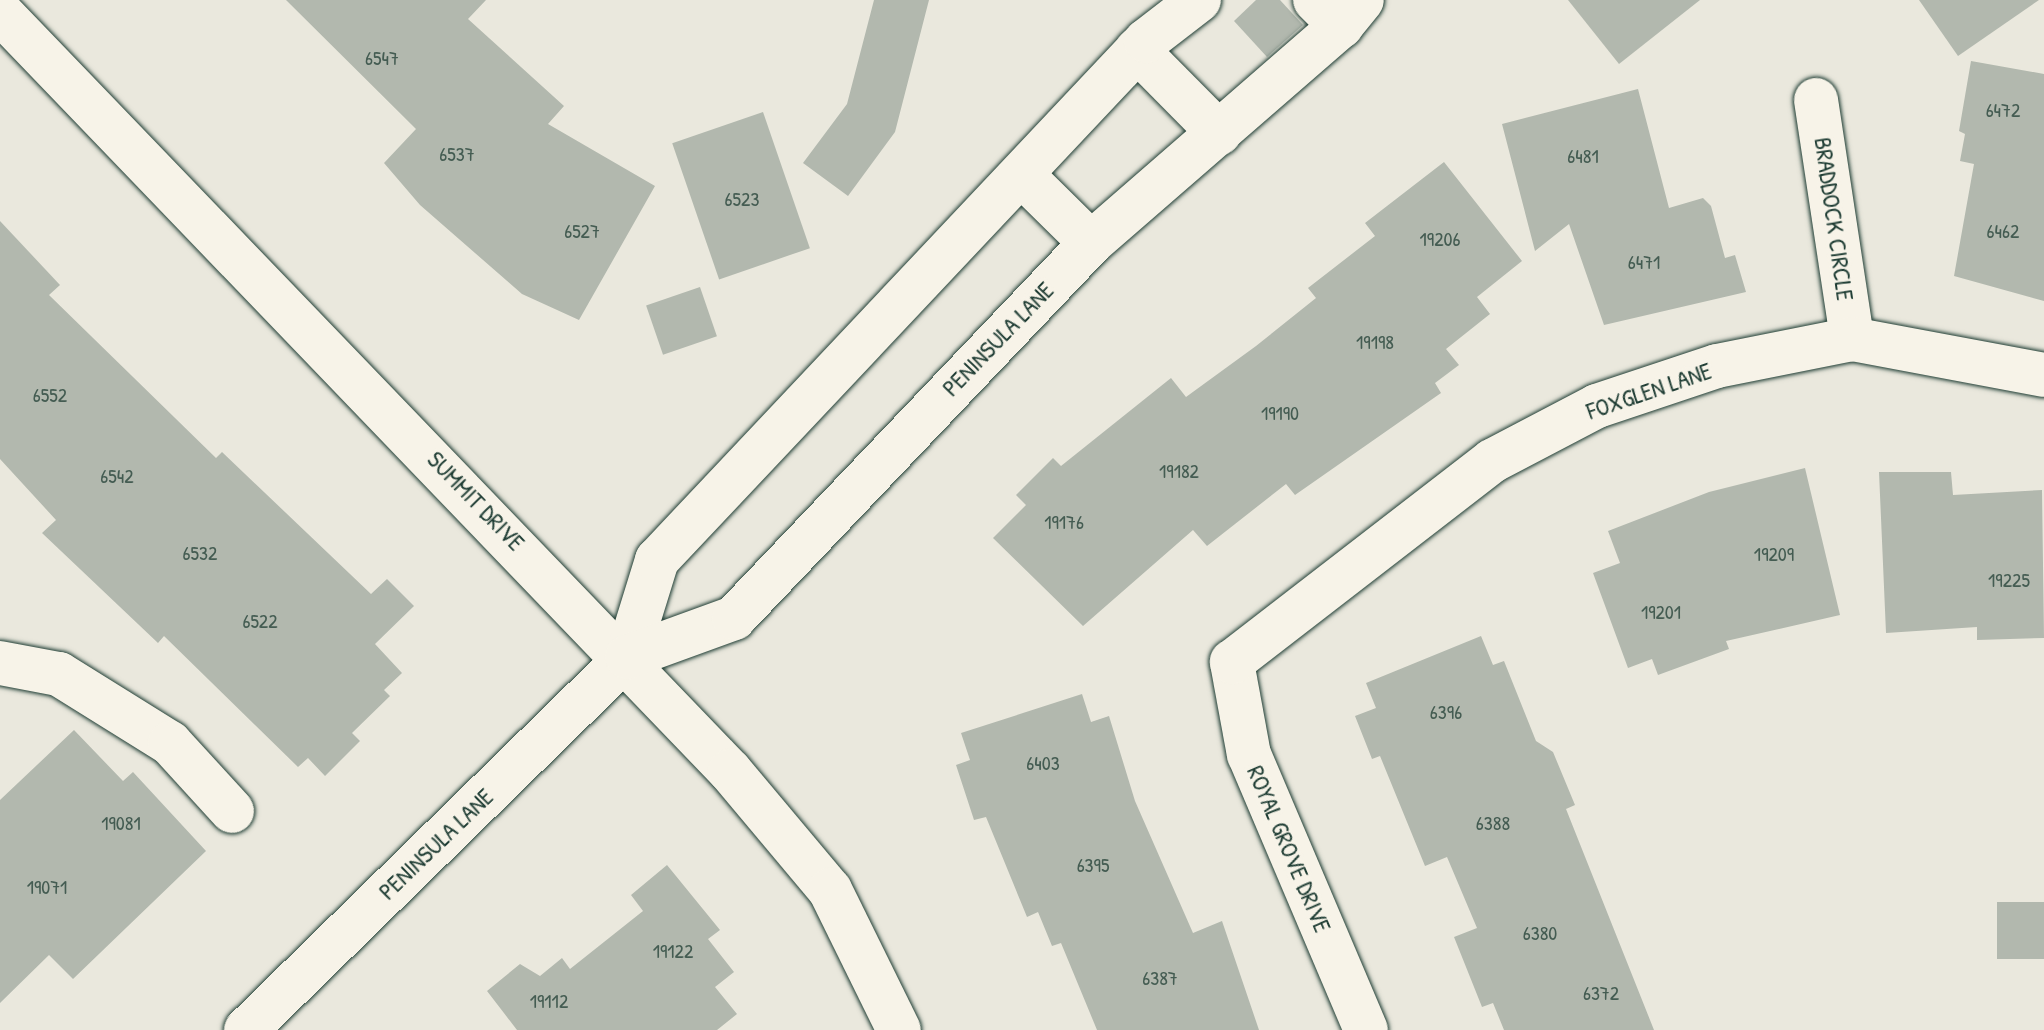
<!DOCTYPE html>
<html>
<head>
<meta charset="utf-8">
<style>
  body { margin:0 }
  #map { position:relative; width:2044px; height:1030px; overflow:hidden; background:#eae8dd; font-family:"Patrick Hand",sans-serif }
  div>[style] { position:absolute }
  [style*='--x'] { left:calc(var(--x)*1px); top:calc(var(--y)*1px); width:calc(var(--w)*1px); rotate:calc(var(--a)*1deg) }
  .building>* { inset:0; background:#b2b8ae; transform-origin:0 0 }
  .roads { filter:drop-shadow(0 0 2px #1f3d34) drop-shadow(0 0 2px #1f3d34) }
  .street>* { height:44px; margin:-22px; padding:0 22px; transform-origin:22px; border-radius:22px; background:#f7f3e8 }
  .secondary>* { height:44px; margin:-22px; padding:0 22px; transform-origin:22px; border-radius:22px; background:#f7f3e8 }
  span { translate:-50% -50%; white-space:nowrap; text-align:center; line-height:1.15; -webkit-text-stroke:7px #f7f3e8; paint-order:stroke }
  .number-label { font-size:20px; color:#445c52 }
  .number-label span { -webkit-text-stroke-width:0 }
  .street-label { font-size:24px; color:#1f3d34 }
</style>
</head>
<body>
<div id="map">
  <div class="building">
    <i style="clip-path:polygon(286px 0,486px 0,468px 19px,564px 106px,548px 124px,655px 186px,579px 320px,522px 294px,420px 205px,384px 163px,416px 129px)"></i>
    <i style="clip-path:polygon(874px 0,929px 0,895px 132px,848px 196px,803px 163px,847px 104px)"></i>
    <i style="clip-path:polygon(1256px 0,1280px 0,1303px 25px,1267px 57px,1234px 21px)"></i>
    <i style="clip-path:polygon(1568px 0,1700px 0,1619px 64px)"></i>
    <i style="clip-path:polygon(1919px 0,2039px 0,1958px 56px)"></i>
    <i style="clip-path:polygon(1971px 61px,2044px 74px,2044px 301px,1954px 276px,1974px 164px,1960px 161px,1965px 134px,1959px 131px)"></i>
    <i style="clip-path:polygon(1638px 89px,1669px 208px,1703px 198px,1711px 206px,1725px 258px,1735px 255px,1746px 292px,1604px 325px,1569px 224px,1535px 251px,1502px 124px)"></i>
    <i style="left:763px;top:112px;width:144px;height:96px;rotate:71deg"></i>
    <i style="clip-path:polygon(1444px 162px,1522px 261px,1477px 297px,1490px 314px,1446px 349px,1459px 365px,1435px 383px,1441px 393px,1295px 495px,1286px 484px,1207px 546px,1193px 530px,1083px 626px,993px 538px,1026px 505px,1016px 495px,1053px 458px,1061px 466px,1171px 378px,1186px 397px,1256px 346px,1316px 298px,1308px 288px,1375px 236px,1365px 223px)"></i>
    <i style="clip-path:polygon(0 221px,60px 285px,49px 295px,216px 458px,222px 452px,371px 594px,387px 579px,414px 606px,375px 644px,402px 673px,384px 690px,390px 696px,352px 733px,360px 741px,325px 776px,308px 758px,298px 767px,164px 636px,158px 643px,42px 533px,56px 520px,0 459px)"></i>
    <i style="left:700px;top:287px;width:52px;height:57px;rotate:71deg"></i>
    <i style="clip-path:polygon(1805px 468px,1840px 615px,1726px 641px,1729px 649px,1658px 675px,1652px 659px,1628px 668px,1593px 573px,1620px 563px,1608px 531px,1709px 492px)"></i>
    <i style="clip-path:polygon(1879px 472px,1951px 472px,1953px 495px,2042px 490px,2044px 638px,1977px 640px,1977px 627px,1886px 633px)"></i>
    <i style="clip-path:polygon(1481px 636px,1493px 665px,1504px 661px,1536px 741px,1553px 752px,1575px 805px,1566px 809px,1654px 1030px,1504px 1030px,1493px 1003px,1482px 1007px,1454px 937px,1477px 928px,1447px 857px,1425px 866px,1380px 756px,1372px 759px,1355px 716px,1376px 708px,1366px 683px)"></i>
    <i style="clip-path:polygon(1082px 694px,1091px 722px,1109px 716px,1135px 801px,1193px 933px,1222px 921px,1259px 1030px,1097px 1030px,1061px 943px,1052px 946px,1038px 912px,1027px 917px,986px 817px,974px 820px,956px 765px,970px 760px,961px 733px)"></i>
    <i style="clip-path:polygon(74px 730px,123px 781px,133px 772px,206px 851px,73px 979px,49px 955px,0 1003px,0 800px)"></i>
    <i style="clip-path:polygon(667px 865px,720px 930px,708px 939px,734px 972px,715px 987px,737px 1014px,717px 1030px,517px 1030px,487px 991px,520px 964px,540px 976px,562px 958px,570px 969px,643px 911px,631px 895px)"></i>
    <i style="left:2044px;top:902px;width:57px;height:47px;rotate:90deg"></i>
  </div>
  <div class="roads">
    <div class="street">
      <i style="--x:1816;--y:100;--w:242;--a:81.4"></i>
      <i style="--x:0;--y:663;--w:60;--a:10.6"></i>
      <i style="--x:59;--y:674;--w:131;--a:31.9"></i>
      <i style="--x:170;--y:743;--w:92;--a:47.6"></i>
      <i style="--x:1366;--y:1030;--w:299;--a:-113"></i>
      <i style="--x:1249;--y:755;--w:95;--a:-100.4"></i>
      <i style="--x:1232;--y:662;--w:329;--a:-37.7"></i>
      <i style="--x:1492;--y:461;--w:119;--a:-27.6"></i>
      <i style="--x:1597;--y:406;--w:126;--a:-18.4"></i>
      <i style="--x:1717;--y:366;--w:138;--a:-11.3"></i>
      <i style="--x:1852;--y:339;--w:195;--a:10.6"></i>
    </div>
    <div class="secondary">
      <i style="--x:1315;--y:0;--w:37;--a:45"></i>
      <i style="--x:0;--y:12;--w:1053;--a:46.12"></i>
      <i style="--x:730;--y:771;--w:155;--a:50"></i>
      <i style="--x:830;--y:890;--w:156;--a:63.8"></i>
      <i style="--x:1137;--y:50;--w:117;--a:45.3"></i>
      <i style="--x:1022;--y:175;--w:97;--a:44.6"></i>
      <i style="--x:627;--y:657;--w:102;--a:-72.8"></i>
      <i style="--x:657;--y:560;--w:713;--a:-46.7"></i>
      <i style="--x:1146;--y:41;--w:67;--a:-37.7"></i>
      <i style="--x:246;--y:1030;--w:533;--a:-44.39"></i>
      <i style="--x:627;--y:657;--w:114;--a:-20"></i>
      <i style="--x:734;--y:618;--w:518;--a:-46.41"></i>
      <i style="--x:1091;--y:243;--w:331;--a:-41"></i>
      <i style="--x:1341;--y:26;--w:33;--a:-51"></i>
    </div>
  </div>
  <div class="number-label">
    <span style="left:382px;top:57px">6547</span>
    <span style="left:2003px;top:109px">6472</span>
    <span style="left:457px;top:153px">6537</span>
    <span style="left:1583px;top:155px">6481</span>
    <span style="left:742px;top:198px">6523</span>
    <span style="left:582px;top:230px">6527</span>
    <span style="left:2003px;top:230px">6462</span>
    <span style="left:1440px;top:238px">19206</span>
    <span style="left:1644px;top:261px">6471</span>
    <span style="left:1375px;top:341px">19198</span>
    <span style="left:50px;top:394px">6552</span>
    <span style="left:1280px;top:412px">19190</span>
    <span style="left:1179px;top:470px">19182</span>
    <span style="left:117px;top:475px">6542</span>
    <span style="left:1064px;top:521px">19176</span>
    <span style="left:200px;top:552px">6532</span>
    <span style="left:1774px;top:553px">19209</span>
    <span style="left:2009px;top:579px">19225</span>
    <span style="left:1661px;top:611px">19201</span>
    <span style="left:260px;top:620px">6522</span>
    <span style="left:1446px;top:711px">6396</span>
    <span style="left:1043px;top:762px">6403</span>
    <span style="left:121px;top:822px">19081</span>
    <span style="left:1493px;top:822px">6388</span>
    <span style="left:1093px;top:864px">6395</span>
    <span style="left:47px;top:886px">19071</span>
    <span style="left:1540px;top:932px">6380</span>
    <span style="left:673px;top:950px">19122</span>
    <span style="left:1160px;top:977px">6387</span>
    <span style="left:1601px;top:992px">6372</span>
    <span style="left:549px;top:1000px">19112</span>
  </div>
  <div class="street-label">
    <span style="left:1834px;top:219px;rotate:82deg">BRADDOCK CIRCLE</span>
    <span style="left:998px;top:339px;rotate:-46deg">PENINSULA LANE</span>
    <span style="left:1649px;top:391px;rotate:-19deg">FOXGLEN LANE</span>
    <span style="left:476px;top:501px;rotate:46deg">SUMMIT DRIVE</span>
    <span style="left:436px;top:844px;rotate:-44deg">PENINSULA LANE</span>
    <span style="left:1289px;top:849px;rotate:67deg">ROYAL GROVE DRIVE</span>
  </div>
</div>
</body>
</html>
